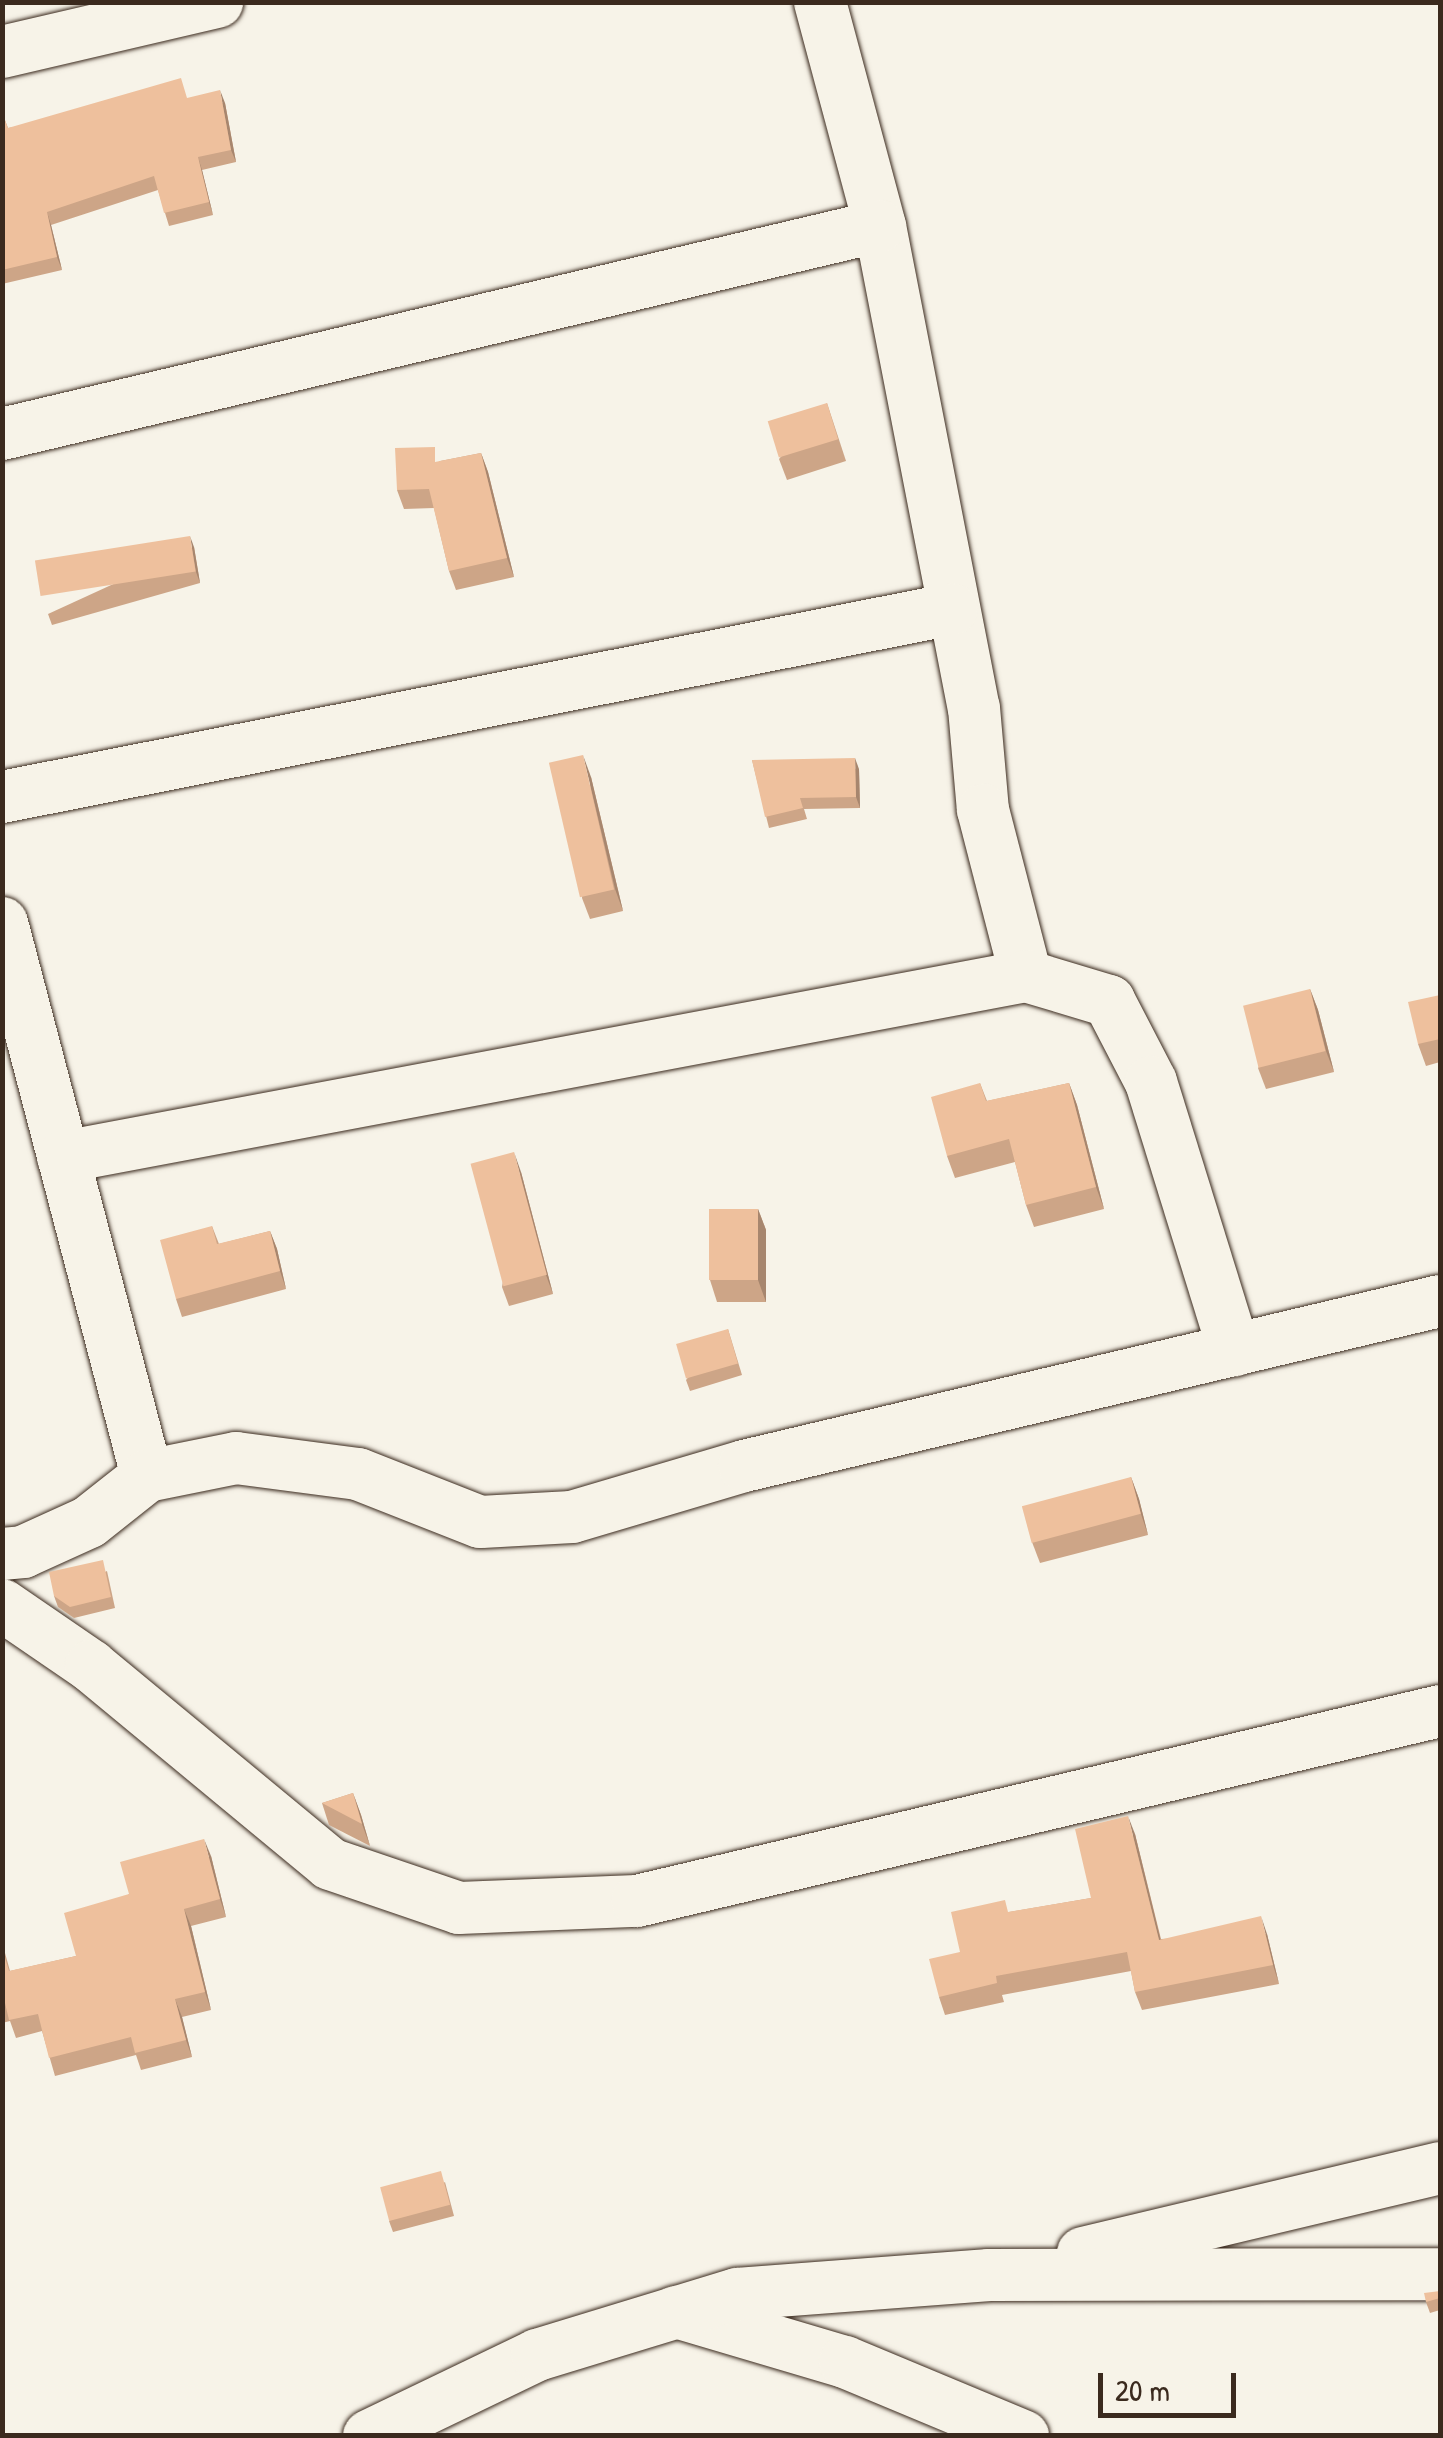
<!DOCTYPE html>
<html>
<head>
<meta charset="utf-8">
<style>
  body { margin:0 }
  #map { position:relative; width:1443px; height:2438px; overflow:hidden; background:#f7f3e8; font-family:"Patrick Hand",sans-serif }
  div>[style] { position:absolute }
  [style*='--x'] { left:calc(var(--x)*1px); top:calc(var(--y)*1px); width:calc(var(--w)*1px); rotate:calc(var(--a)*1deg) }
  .roads { filter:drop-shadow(0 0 2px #3b2a1e) drop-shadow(0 0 2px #3b2a1e) }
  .street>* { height:52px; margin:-26px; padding:0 26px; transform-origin:26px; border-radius:26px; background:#f7f3e8 }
  .wall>* { inset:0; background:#cda587 }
  .shaded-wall>* { inset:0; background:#a7866e }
  .building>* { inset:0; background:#eec09d; transform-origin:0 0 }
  span { translate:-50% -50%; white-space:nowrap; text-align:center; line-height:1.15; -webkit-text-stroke:8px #f7f3e8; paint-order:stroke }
  .frame { position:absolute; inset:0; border:5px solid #3b2a1e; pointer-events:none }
  .scale { position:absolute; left:1098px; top:2373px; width:138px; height:45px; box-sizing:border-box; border:5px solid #3b2a1e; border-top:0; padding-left:12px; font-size:30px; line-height:35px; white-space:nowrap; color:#3b2a1e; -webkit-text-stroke:8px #f7f3e8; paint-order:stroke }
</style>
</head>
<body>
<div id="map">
  <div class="roads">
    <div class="street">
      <i style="--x:820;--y:2;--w:232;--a:75"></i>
      <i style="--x:880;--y:226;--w:491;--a:79"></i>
      <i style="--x:974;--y:708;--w:102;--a:85"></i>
      <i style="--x:983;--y:810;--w:171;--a:75.5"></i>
      <i style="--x:2;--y:52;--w:221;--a:-13.1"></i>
      <i style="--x:2;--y:434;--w:902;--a:-13.33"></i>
      <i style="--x:2;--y:797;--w:968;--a:-11.19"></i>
      <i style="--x:2;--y:923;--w:572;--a:75.31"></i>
      <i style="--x:63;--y:1157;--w:980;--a:-10.64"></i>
      <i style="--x:1026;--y:976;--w:87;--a:16.8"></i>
      <i style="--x:1109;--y:1001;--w:91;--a:62.6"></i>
      <i style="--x:1151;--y:1082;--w:281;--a:72.8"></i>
      <i style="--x:2;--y:1554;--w:21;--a:-5"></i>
      <i style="--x:23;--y:1552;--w:72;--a:-24.4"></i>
      <i style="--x:89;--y:1522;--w:74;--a:-38.4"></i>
      <i style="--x:147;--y:1476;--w:91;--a:-11.4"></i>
      <i style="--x:236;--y:1458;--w:123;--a:7.5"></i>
      <i style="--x:358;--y:1474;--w:131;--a:21.5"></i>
      <i style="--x:480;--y:1522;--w:92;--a:-3.1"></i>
      <i style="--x:572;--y:1517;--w:179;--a:-16.5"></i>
      <i style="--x:744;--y:1466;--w:715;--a:-13.34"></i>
      <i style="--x:2;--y:1605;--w:108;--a:34.4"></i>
      <i style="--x:91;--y:1666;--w:310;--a:39.6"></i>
      <i style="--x:330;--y:1864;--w:136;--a:18.8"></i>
      <i style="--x:459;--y:1908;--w:178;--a:-2.3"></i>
      <i style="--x:637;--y:1901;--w:825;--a:-13.31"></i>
      <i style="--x:1083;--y:2253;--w:367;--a:-13.4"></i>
      <i style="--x:676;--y:2312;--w:176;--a:16.5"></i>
      <i style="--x:845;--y:2362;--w:193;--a:22.6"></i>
      <i style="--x:369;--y:2436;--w:187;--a:-25.7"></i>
      <i style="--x:537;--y:2355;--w:209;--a:-17"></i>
      <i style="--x:737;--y:2294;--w:253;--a:-4.3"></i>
      <i style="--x:989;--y:2275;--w:451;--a:-0.1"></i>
    </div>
  </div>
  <div class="wall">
    <i style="clip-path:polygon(188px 98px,225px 103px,236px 162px,202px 170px,213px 215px,169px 226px,158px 190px,51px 225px,62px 270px,2px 284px,2px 112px,8px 128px)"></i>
    <i style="clip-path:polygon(827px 403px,846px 461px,787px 480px,779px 459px)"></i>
    <i style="clip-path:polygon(481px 453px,488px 472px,514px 577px,456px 590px,449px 571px,434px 508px,404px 509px,397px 490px,440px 461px)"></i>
    <i style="clip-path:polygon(194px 547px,200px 583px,52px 625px,48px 614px)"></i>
    <i style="clip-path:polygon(752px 760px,859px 769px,860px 808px,804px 809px,807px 819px,769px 828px)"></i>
    <i style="clip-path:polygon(591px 777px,623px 911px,590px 919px,582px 898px)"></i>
    <i style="clip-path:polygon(1310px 989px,1318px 1010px,1334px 1072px,1266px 1089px,1258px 1068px)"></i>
    <i style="clip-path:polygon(1440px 995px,1440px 1062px,1426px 1066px,1418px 1044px)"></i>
    <i style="clip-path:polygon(980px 1083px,987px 1101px,1069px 1083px,1077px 1105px,1104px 1209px,1034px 1227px,1026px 1205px,1015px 1162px,955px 1178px,947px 1156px)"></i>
    <i style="clip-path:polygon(521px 1172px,553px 1294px,509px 1306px,502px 1287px)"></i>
    <i style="clip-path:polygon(758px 1209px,766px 1230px,766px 1302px,717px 1302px,710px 1280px)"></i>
    <i style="clip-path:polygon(212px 1226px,219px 1244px,270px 1231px,277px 1249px,286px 1289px,182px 1317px,176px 1299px)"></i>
    <i style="clip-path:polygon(728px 1329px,742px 1375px,690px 1391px,686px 1380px)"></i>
    <i style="clip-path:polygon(1131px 1477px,1139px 1499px,1148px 1535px,1040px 1563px,1032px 1542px)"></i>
    <i style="clip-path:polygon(107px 1571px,115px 1608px,74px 1618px,58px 1607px,54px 1596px)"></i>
    <i style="clip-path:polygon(353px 1793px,361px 1815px,370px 1846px,329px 1825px,322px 1803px)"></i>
    <i style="clip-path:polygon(1135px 1834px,1161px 1939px,1267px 1934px,1279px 1984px,1142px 2010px,1135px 1992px,1131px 1971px,1002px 1995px,1004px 2002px,945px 2015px,939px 1997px,960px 1952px,1009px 1912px,1091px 1898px)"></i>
    <i style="clip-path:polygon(211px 1856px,226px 1917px,191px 1926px,211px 2010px,182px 2017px,192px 2057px,141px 2070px,136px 2055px,55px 2076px,42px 2031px,16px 2038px,10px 2021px,2px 2023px,2px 1942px,10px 1971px,76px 1956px,129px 1894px)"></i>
    <i style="clip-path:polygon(445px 2182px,454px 2216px,393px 2232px,389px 2221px)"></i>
    <i style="clip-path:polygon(1440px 2291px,1440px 2310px,1430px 2313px,1426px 2302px)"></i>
  </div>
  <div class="shaded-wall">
    <i style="clip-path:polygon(220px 90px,225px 103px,236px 162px,231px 150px)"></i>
    <i style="clip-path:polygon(198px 157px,202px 170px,213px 215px,209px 202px)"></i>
    <i style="clip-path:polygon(47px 212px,51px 225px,62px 270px,57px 257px)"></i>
    <i style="clip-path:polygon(481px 453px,488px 472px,514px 577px,507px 558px)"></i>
    <i style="clip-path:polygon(190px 536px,194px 547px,200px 583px,196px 572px)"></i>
    <i style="clip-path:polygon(583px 755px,591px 777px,623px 911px,615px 889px)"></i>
    <i style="clip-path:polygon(855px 758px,859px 769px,860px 808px,856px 797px)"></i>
    <i style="clip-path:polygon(1310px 989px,1318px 1010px,1334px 1072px,1326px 1051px)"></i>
    <i style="clip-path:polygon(1069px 1083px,1077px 1105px,1104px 1209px,1096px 1187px)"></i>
    <i style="clip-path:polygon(514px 1152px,521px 1172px,553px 1294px,546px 1275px)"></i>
    <i style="clip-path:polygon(758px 1209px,766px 1230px,766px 1302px,758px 1280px)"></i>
    <i style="clip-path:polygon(270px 1231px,277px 1249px,286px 1289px,280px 1271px)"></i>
    <i style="clip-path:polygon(1131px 1477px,1139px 1499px,1148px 1535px,1141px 1514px)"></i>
    <i style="clip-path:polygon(353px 1793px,361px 1815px,370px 1846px,362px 1824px)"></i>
    <i style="clip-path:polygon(1128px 1816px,1135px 1834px,1165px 1958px,1159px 1940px)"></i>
    <i style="clip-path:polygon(204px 1839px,211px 1856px,226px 1917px,220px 1899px)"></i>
    <i style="clip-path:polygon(184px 1909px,191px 1926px,211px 2010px,205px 1992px)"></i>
    <i style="clip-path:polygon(1261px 1916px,1267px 1934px,1279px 1984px,1273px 1965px)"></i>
    <i style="clip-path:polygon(175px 1999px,182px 2017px,192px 2057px,186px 2040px)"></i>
  </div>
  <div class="building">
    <i style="clip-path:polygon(181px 78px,187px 98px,220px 90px,231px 150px,198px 157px,209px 202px,164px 213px,154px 176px,47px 212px,57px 257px,2px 270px,2px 113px,8px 128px)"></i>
    <i style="left:827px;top:403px;width:38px;height:62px;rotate:73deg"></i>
    <i style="clip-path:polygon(435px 447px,435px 462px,481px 453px,507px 558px,449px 571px,429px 489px,397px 490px,395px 448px)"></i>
    <i style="left:190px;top:536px;width:36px;height:157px;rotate:81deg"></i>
    <i style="left:583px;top:755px;width:138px;height:35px;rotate:77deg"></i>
    <i style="clip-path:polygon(855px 758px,856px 797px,800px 798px,803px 808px,765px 817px,752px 760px)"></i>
    <i style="left:1310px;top:989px;width:64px;height:69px;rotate:76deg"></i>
    <i style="clip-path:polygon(1440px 995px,1440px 1039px,1418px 1044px,1408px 1002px)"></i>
    <i style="clip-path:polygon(980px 1083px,986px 1101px,1069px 1083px,1096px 1187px,1026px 1205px,1009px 1139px,947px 1156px,931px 1097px)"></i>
    <i style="left:514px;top:1152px;width:127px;height:45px;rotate:75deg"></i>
    <i style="left:709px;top:1209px;width:49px;height:71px"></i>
    <i style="clip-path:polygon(212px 1226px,217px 1244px,270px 1231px,280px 1271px,176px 1299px,160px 1240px)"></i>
    <i style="left:728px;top:1329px;width:36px;height:54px;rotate:74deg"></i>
    <i style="left:1131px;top:1477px;width:38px;height:113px;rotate:75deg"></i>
    <i style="clip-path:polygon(103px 1560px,111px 1597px,70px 1607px,54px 1596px,49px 1572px)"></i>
    <i style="clip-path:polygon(353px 1793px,362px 1824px,322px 1803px)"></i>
    <i style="clip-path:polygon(1128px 1816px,1159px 1940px,1261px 1916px,1273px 1965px,1135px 1992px,1127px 1952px,996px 1976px,997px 1983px,939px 1997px,929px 1959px,960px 1952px,951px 1912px,1005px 1900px,1008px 1912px,1091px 1898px,1075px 1829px)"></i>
    <i style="clip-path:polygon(204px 1839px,220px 1899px,184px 1909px,205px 1992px,175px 1999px,186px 2040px,135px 2053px,131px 2037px,49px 2058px,38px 2014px,9px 2020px,5px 2003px,2px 2004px,2px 1948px,9px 1971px,76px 1956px,64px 1913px,129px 1894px,120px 1862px)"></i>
    <i style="left:441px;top:2171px;width:35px;height:63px;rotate:75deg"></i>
    <i style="clip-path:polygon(1440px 2291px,1440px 2298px,1426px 2302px,1424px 2293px)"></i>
  </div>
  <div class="frame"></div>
  <div class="scale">20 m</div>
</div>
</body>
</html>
